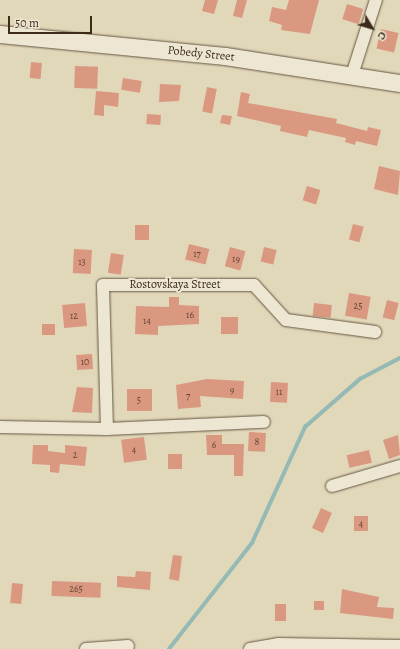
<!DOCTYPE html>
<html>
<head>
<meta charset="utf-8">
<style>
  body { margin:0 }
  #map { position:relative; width:400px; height:649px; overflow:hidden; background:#e1d8ba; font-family:Alegreya,serif }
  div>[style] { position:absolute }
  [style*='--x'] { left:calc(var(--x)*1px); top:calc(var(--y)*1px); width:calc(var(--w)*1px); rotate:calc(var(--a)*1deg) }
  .stream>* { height:3.5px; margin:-1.75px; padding:0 1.75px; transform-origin:1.75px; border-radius:1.75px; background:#95b9b4 }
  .building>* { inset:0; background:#db9881; transform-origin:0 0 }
  .roads { filter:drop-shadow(0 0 1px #665641) drop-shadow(0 0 1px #665641) }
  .street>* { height:12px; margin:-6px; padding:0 6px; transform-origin:6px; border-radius:6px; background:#ece6d2 }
  .secondary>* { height:17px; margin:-8.5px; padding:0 8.5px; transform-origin:8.5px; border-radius:8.5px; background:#ece6d2 }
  span { translate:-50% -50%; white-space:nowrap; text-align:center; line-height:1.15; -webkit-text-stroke:4px #ece6d2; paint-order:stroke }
  .number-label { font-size:10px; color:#644633 }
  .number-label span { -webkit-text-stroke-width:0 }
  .street-label { font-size:12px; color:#3d2a19 }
  .north { position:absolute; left:352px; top:8px; width:40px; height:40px; -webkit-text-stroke:3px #ece6d2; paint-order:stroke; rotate:128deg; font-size:11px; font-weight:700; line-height:16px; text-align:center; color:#3d2a19 }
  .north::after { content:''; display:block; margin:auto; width:14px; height:18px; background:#3d2a19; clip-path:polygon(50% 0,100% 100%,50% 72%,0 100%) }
  .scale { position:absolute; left:8px; top:16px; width:84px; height:18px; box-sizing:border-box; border:2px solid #3d2a19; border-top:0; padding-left:5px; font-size:12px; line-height:14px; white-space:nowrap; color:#3d2a19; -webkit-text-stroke:3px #ece6d2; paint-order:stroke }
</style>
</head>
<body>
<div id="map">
  <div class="stream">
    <i style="--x:169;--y:649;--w:135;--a:-51.9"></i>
    <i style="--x:252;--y:543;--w:128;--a:-65.4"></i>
    <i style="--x:305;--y:427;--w:73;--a:-41.1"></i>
    <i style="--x:360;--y:379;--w:45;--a:-27.7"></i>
  </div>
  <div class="building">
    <i style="clip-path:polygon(205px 0,218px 0,214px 14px,202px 11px)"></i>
    <i style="clip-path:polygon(237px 0,247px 0,242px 18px,233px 16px)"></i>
    <i style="clip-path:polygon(289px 0,319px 0,310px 34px,281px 30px,282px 25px,269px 21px,272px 7px,286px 10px)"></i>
    <i style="left:347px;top:4px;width:17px;height:16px;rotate:17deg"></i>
    <i style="left:381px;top:29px;width:18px;height:20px;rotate:13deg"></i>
    <i style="left:31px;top:62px;width:11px;height:16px;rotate:5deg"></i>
    <i style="left:75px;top:66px;width:23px;height:22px;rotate:2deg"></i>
    <i style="left:123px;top:78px;width:19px;height:12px;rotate:9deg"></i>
    <i style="clip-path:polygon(160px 84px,181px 85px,179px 101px,159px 102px)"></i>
    <i style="left:207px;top:87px;width:10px;height:25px;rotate:11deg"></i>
    <i style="clip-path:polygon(96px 91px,119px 93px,118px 107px,104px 105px,104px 116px,94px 115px)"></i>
    <i style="clip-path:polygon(241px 92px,250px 94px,248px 103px,337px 119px,336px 123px,367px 131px,368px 127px,381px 130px,377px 146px,356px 141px,355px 145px,345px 142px,346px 138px,309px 130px,307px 137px,280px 131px,281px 126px,237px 116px)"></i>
    <i style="left:147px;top:114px;width:14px;height:10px;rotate:4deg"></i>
    <i style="clip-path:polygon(222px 115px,232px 116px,230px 125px,220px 123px)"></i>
    <i style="clip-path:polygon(379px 166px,400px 171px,398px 195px,374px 189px)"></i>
    <i style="left:307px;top:186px;width:14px;height:15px;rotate:17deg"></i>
    <i style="left:353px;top:224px;width:11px;height:16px;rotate:15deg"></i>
    <i style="left:149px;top:225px;width:15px;height:14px;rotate:90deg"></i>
    <i style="left:189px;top:244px;width:21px;height:16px;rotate:14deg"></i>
    <i style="left:230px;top:247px;width:16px;height:20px;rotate:15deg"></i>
    <i style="left:264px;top:247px;width:13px;height:15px;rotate:13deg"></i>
    <i style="left:74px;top:249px;width:18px;height:24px;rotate:3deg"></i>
    <i style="left:111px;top:253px;width:13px;height:20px;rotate:9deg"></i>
    <i style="left:349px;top:293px;width:22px;height:23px;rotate:10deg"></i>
    <i style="clip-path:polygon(169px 297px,179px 297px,179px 305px,199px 306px,199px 324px,158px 326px,158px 335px,135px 334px,136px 306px,169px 307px)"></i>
    <i style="left:387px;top:300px;width:12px;height:18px;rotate:14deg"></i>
    <i style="left:85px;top:303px;width:23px;height:23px;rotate:85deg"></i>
    <i style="left:314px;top:303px;width:18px;height:13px;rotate:6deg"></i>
    <i style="left:221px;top:317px;width:17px;height:17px"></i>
    <i style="left:42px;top:324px;width:13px;height:11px"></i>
    <i style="left:92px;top:354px;width:15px;height:16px;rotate:86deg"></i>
    <i style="clip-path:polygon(207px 379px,244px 381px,243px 399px,200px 396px,201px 407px,178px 409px,176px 385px)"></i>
    <i style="left:271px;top:382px;width:17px;height:20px;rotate:3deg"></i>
    <i style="clip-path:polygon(77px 387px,93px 388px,92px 413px,72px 412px)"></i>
    <i style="left:127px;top:389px;width:25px;height:22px"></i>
    <i style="left:249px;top:432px;width:17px;height:19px;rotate:3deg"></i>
    <i style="clip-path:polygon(206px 435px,222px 435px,222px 444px,244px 444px,243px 476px,234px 476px,234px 455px,207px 455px)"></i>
    <i style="clip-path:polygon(398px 435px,400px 455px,389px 459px,383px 440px)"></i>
    <i style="left:144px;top:437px;width:23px;height:23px;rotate:83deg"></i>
    <i style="clip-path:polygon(33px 445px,48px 445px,48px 451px,65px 453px,65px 445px,87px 447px,85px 466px,60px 464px,59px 473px,50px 472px,50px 465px,32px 464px)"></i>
    <i style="left:369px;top:450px;width:13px;height:23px;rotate:77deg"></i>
    <i style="left:182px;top:454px;width:15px;height:14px;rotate:90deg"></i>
    <i style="left:321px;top:508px;width:12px;height:22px;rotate:24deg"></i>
    <i style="left:368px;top:516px;width:15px;height:14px;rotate:90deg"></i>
    <i style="clip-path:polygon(173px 555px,182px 556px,179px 581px,169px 579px)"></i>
    <i style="clip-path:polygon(136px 571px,151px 572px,150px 590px,117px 587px,117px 576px,135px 577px)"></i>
    <i style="left:52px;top:581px;width:49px;height:15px;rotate:2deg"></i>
    <i style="left:12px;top:583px;width:11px;height:20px;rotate:5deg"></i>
    <i style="clip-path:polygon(342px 589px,379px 597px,377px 607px,394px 608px,393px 619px,340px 613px)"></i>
    <i style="left:314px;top:601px;width:10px;height:9px"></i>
    <i style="left:275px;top:604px;width:11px;height:17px"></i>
  </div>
  <div class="roads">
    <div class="street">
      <i style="--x:352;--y:75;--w:79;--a:-72.3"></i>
      <i style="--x:0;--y:427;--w:107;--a:1.1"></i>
      <i style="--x:107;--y:429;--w:157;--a:-2.6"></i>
      <i style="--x:107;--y:429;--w:144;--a:-91.6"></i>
      <i style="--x:103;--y:285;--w:151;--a:0"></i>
      <i style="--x:254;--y:285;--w:47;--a:47.6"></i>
      <i style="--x:286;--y:320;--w:90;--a:7.7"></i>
      <i style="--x:332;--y:486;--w:71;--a:-16.4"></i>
      <i style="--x:86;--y:649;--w:42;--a:-4.1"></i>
      <i style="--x:250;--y:649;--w:28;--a:-10"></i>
      <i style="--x:278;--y:644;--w:122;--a:0.9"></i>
    </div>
    <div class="secondary">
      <i style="--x:0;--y:34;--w:226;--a:5.6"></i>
      <i style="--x:225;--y:56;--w:177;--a:8.8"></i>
    </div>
  </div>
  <div class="number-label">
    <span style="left:197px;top:254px">17</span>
    <span style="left:236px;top:259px">19</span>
    <span style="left:82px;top:262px">13</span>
    <span style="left:358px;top:306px">25</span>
    <span style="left:190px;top:315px">16</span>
    <span style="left:74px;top:316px">12</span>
    <span style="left:147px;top:321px">14</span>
    <span style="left:85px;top:362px">10</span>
    <span style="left:232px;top:390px">9</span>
    <span style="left:279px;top:392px">11</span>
    <span style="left:188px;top:396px">7</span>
    <span style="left:139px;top:400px">5</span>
    <span style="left:257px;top:442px">8</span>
    <span style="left:214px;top:445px">6</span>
    <span style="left:134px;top:450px">4</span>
    <span style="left:75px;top:455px">2</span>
    <span style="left:361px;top:524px">4</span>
    <span style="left:76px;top:589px">265</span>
  </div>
  <div class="street-label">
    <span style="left:201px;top:54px;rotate:6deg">Pobedy Street</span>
    <span style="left:175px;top:285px">Rostovskaya Street</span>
  </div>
  <div class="north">С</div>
  <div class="scale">50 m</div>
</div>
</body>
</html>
